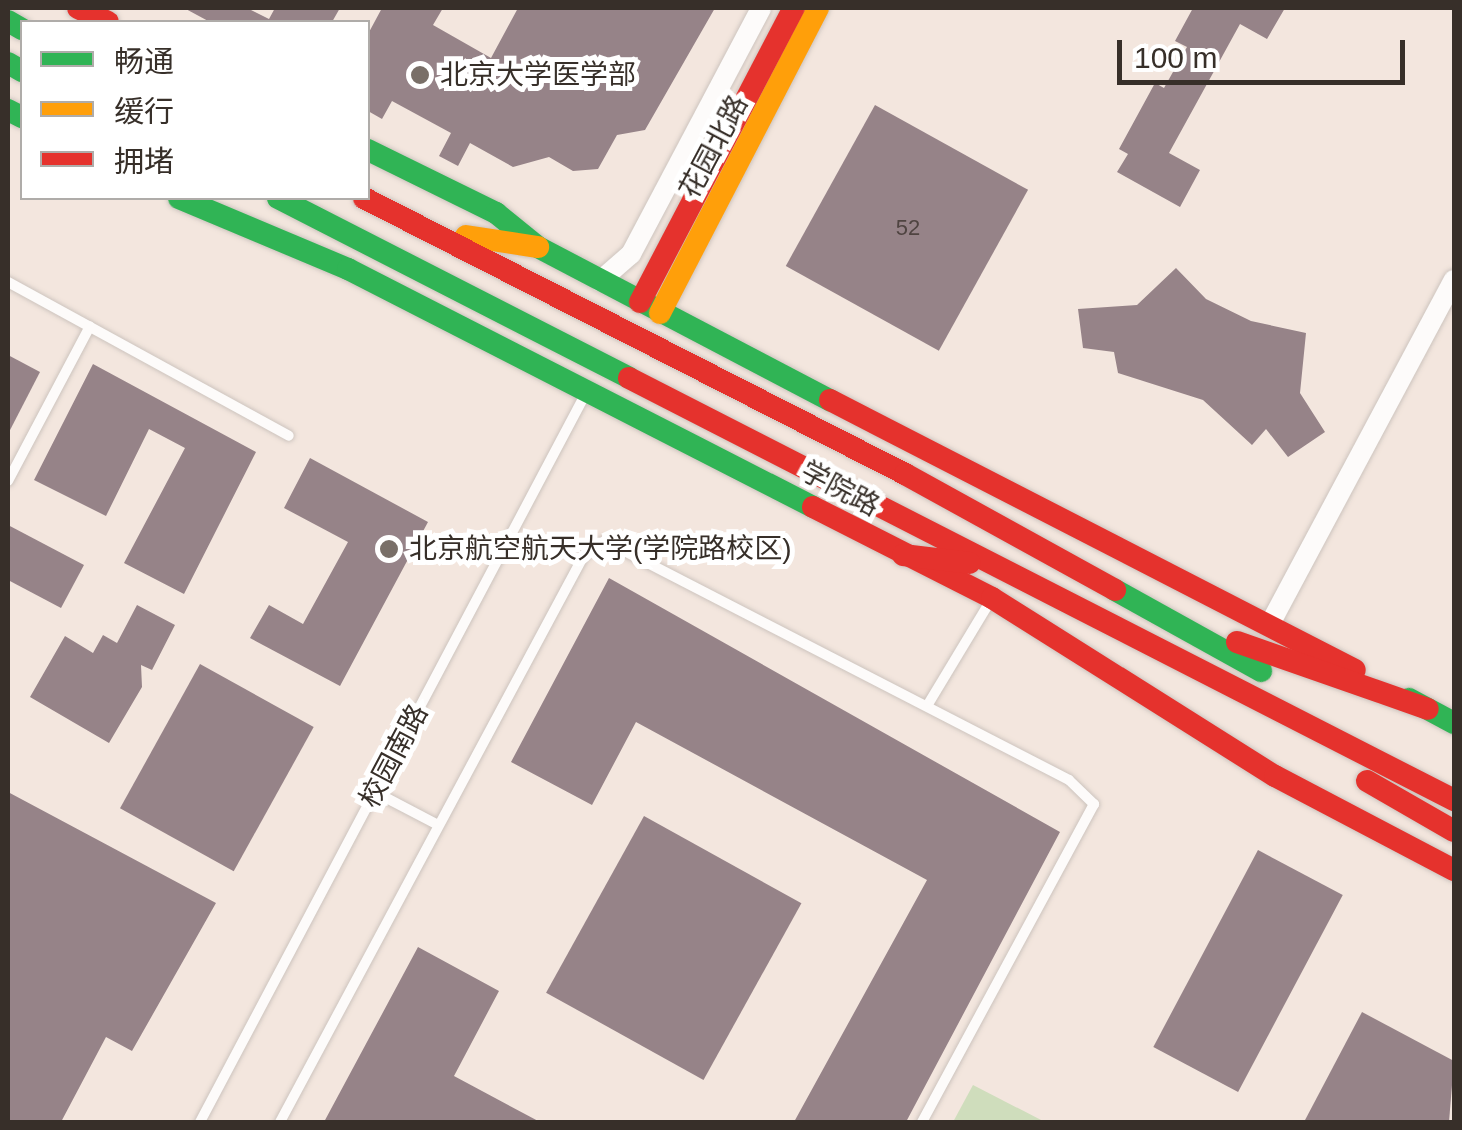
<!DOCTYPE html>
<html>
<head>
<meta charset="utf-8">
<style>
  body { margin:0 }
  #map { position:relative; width:1462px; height:1130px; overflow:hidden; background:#f3e6de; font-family:Helvetica,"Noto Sans SC",sans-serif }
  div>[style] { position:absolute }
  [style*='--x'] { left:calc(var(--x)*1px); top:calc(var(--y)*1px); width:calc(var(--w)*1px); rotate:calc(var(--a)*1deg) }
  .green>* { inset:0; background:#cfddbc }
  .building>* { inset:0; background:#968388; transform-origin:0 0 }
  .roads { filter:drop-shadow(0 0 2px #cdc4be) drop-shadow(0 0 2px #cdc4be) }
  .lane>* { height:10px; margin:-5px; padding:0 5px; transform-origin:5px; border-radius:5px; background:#fdfbfa }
  .street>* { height:20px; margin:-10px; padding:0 10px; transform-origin:10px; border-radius:10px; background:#fdfbfa }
  .fast>* { height:22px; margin:-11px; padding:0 11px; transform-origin:11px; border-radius:11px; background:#30b455 }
  .slow>* { height:22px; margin:-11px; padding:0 11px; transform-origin:11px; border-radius:11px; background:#ff9f0a }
  .jam>* { height:22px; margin:-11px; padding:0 11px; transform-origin:11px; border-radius:11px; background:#e5322d }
  .dots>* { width:28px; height:28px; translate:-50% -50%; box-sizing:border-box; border:5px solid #fff; border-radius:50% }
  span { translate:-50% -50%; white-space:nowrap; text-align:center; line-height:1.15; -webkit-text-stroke:10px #fff; paint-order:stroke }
  .number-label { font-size:22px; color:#4f4441 }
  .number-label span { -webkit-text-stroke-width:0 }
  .poi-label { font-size:28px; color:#372f29 }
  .left { translate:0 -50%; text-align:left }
  .street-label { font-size:28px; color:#372f29 }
  .frame { position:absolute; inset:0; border:10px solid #372f29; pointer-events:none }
  .legend { position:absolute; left:20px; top:20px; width:350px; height:180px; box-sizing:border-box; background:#fff; border:2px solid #afaca9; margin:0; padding:12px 18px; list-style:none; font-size:30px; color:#372f29 }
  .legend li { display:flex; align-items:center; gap:20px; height:50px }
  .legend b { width:50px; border:2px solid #afaca9 }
  .scale { position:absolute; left:1117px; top:40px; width:288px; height:45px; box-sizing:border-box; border:5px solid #372f29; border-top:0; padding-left:12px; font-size:30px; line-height:35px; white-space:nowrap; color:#372f29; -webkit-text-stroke:8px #fff; paint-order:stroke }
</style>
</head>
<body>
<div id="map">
  <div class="green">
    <i style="clip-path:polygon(973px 1085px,1045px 1122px,953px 1122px)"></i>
  </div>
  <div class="building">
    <i style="clip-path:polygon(184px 8px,247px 8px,269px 19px,275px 8px,340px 8px,332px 22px,210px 22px)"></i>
    <i style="clip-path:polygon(382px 8px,443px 8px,433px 25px,491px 58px,518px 8px,715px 8px,645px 130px,617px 135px,598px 169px,573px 171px,549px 157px,513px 167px,470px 143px,458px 166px,439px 156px,451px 133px,392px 101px,382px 119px,368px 111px,368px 34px)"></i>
    <i style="clip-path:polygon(1193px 8px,1285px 8px,1267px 39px,1240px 24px,1169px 153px,1200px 170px,1180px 207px,1117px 172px,1128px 154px,1119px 149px,1155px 83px,1164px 88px,1187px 47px,1175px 41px)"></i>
    <i style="left:875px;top:105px;width:175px;height:184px;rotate:29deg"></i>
    <i style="clip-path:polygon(1176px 268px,1206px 299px,1251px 321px,1306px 333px,1300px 393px,1325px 432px,1288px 457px,1266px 429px,1252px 445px,1203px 400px,1118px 373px,1114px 352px,1083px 348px,1078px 309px,1137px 305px)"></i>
    <i style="clip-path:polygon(8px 355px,40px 372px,8px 434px)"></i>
    <i style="clip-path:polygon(93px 364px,256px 452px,184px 594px,124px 563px,185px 448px,149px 429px,106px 516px,34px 480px)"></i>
    <i style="clip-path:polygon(310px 458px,428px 522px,340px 686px,250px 638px,269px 605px,303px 624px,348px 542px,284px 508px)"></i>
    <i style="clip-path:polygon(8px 525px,84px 565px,61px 608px,8px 580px)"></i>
    <i style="clip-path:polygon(609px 578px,1060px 832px,906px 1122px,794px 1122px,927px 880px,636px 722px,592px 805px,511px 762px)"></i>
    <i style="clip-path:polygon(137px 605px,175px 625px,152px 670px,141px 665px,142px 687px,109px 743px,30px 697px,65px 636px,93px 653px,103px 635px,117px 643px)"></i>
    <i style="left:200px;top:664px;width:130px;height:165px;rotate:29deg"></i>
    <i style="clip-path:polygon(8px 792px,216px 903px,132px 1051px,106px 1037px,61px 1122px,8px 1122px)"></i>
    <i style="left:644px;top:816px;width:180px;height:202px;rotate:29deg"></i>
    <i style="left:1258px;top:850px;width:96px;height:223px;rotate:28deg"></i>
    <i style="clip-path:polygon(418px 947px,499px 991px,454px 1076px,540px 1122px,324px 1122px)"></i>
    <i style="clip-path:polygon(1362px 1012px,1454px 1061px,1449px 1122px,1304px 1122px)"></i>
  </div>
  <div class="roads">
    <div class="lane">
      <i style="--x:8;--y:282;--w:320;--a:28.7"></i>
      <i style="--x:8;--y:481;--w:175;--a:-62.1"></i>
      <i style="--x:927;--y:706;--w:124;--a:-58.9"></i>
      <i style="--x:375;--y:792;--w:71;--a:27.6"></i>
      <i style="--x:200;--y:1122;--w:823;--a:-62.1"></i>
      <i style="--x:280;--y:1122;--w:643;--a:-61.8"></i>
      <i style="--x:584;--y:555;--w:25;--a:-34"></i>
      <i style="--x:605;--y:541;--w:522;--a:27.25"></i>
      <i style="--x:1069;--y:780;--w:35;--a:44"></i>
      <i style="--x:1094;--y:804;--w:362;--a:118.4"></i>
    </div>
    <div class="street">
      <i style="--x:600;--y:281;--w:41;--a:-41.1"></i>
      <i style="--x:631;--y:254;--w:278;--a:-62.1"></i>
      <i style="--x:1270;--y:624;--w:390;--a:-61.9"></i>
    </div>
    <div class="fast">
      <i style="--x:8;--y:21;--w:16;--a:30"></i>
      <i style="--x:8;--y:63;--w:16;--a:30"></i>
      <i style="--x:8;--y:110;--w:16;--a:27"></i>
      <i style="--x:368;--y:150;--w:143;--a:26.2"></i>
      <i style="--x:496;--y:213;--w:54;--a:39"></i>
      <i style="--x:538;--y:247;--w:330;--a:27.7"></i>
      <i style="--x:179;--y:198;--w:183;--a:22.8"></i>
      <i style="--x:348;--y:269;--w:522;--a:27.1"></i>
      <i style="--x:278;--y:198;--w:394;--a:27.1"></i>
      <i style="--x:1115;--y:590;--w:167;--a:29"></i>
      <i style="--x:1409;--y:699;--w:51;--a:28.1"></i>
    </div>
    <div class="slow">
      <i style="--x:466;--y:236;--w:73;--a:8.7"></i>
      <i style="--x:660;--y:313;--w:343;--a:-62.6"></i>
    </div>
    <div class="jam">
      <i style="--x:78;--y:8;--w:33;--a:25"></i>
      <i style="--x:364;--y:198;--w:607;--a:27.03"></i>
      <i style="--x:905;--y:474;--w:240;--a:28.9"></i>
      <i style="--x:640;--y:302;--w:332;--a:-62.4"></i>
      <i style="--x:629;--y:378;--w:927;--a:27.09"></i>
      <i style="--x:830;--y:400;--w:590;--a:27.22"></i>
      <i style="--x:813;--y:507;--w:201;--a:26.9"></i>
      <i style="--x:992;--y:598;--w:334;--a:32.2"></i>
      <i style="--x:1275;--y:776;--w:202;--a:27.7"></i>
      <i style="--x:903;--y:555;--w:67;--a:6.8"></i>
      <i style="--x:1237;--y:642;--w:202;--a:19.3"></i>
      <i style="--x:1367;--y:781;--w:100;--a:29.9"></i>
    </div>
  </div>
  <div class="dots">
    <i style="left:420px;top:75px;background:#796f68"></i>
    <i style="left:389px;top:549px;background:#796f68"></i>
  </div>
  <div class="number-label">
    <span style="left:908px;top:228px">52</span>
  </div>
  <div class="poi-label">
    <span class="left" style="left:440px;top:75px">北京大学医学部</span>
    <span class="left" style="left:409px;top:549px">北京航空航天大学(学院路校区)</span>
  </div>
  <div class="street-label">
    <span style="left:714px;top:147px;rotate:-62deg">花园北路</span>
    <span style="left:840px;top:489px;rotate:28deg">学院路</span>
    <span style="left:394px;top:756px;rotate:-62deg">校园南路</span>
  </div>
  <div class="frame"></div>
  <ul class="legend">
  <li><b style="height:12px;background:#30b455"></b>畅通</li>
  <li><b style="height:12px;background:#ff9f0a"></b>缓行</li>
  <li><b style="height:12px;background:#e5322d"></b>拥堵</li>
  </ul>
  <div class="scale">100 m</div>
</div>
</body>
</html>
